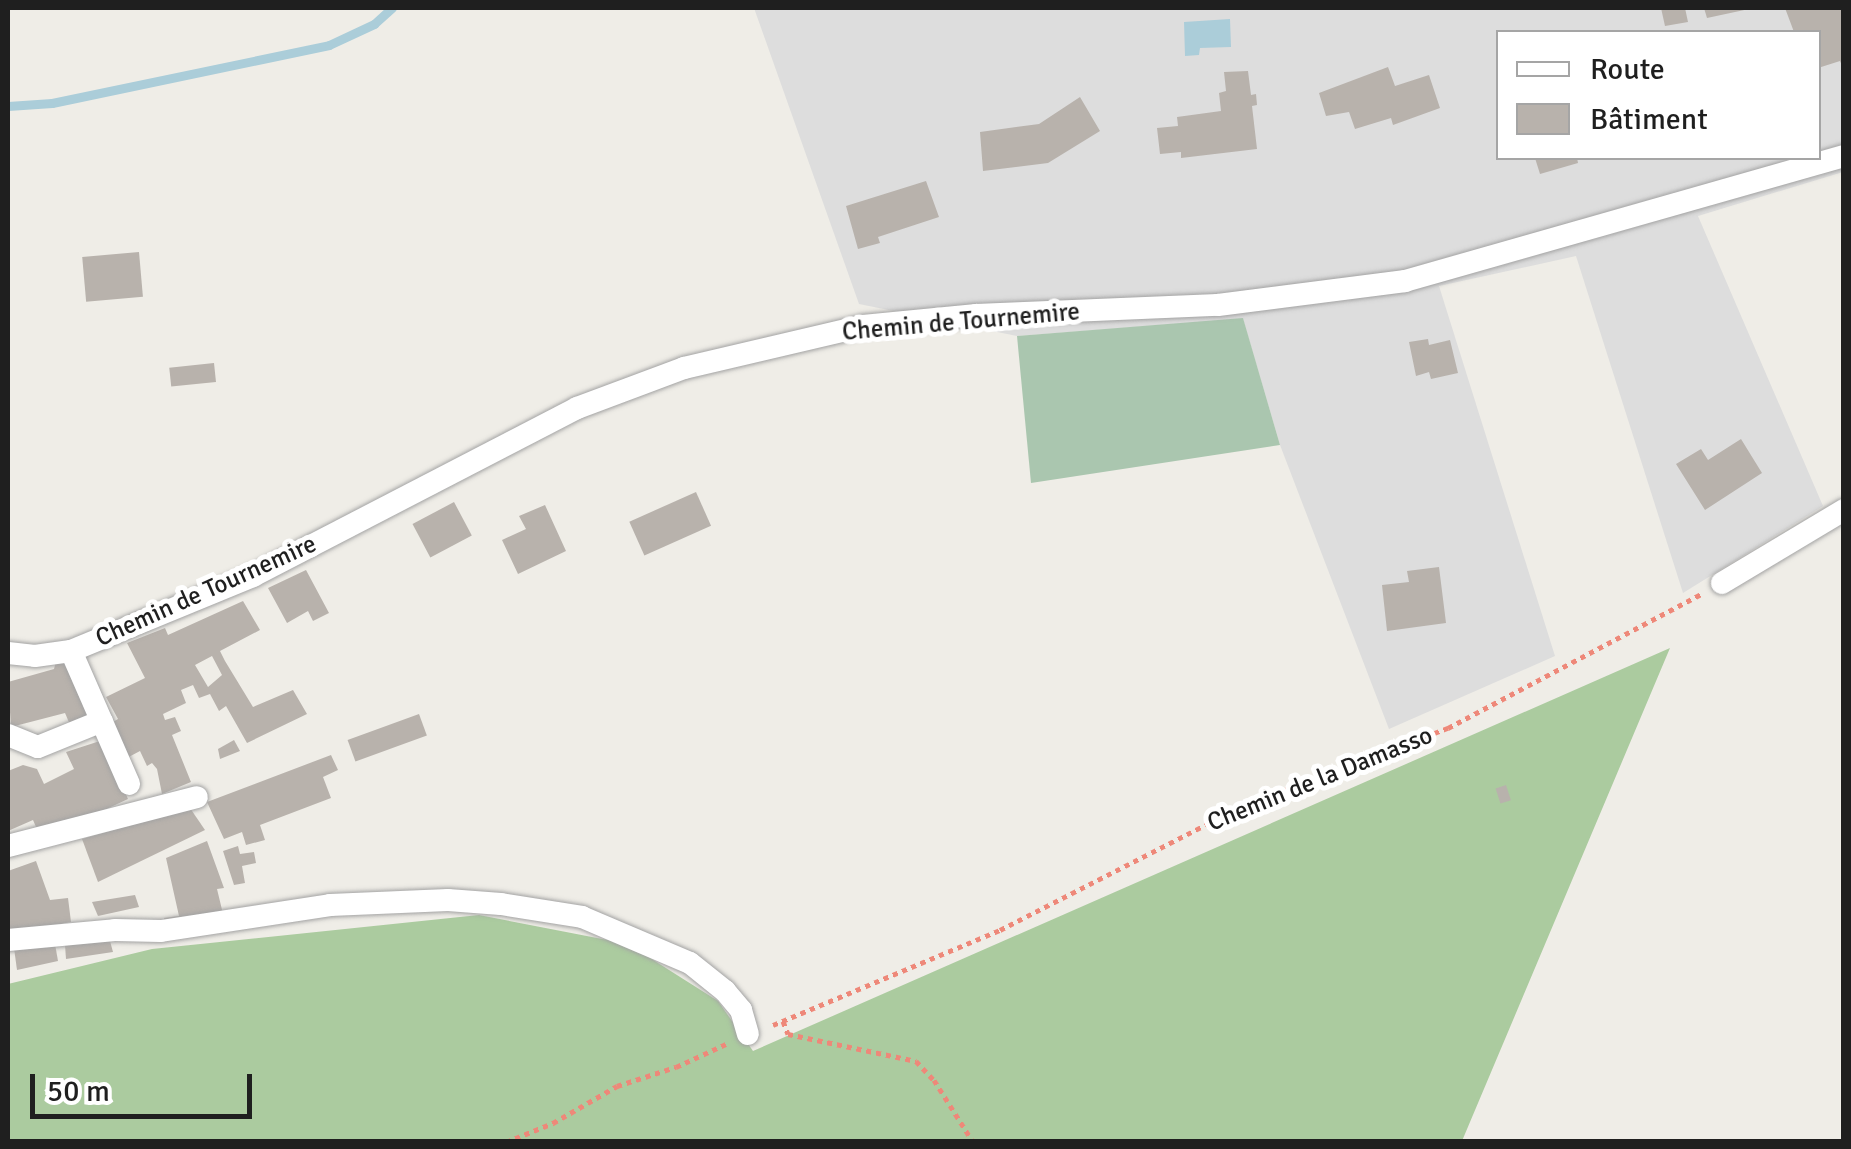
<!DOCTYPE html>
<html>
<head>
<meta charset="utf-8">
<style>
  body { margin:0 }
  #map { position:relative; width:1851px; height:1149px; overflow:hidden; background:#efede7; font-family:Signika,sans-serif }
  div>[style] { position:absolute }
  [style*='--x'] { left:calc(var(--x)*1px); top:calc(var(--y)*1px); width:calc(var(--w)*1px); rotate:calc(var(--a)*1deg) }
  .residential>* { inset:0; background:#ddd }
  .forest>* { inset:0; background:#abcb9f }
  .cemetery>* { inset:0; background:#aac6af }
  .water>* { inset:0; background:#abcdd9 }
  .stream>* { height:9px; margin:-4.5px; padding:0 4.5px; transform-origin:4.5px; border-radius:4.5px; background:#abcdd9 }
  .building>* { inset:0; background:#b8b2ac; transform-origin:0 0 }
  .path>* { height:5px; margin-top:-2.5px; transform-origin:0; background:repeating-linear-gradient(90deg,#ee8879 0 5px,transparent 0 10px) }
  .roads { filter:drop-shadow(0 0 2px #a3a3a3) drop-shadow(0 0 2px #a3a3a3) }
  .street>* { height:22px; margin:-11px; padding:0 11px; transform-origin:11px; border-radius:11px; background:#fff }
  span { translate:-50% -50%; white-space:nowrap; text-align:center; line-height:1.15; -webkit-text-stroke:10px #fff; paint-order:stroke }
  .street-label { font-size:25px; color:#1f1f1f }
  .frame { position:absolute; inset:0; border:10px solid #1f1f1f; pointer-events:none }
  .legend { position:absolute; left:1496px; top:30px; width:325px; height:130px; box-sizing:border-box; background:#fff; border:2px solid #a5a5a5; margin:0; padding:12px 18px; list-style:none; font-size:30px; color:#1f1f1f }
  .legend li { display:flex; align-items:center; gap:20px; height:50px }
  .legend b { width:50px; border:2px solid #a5a5a5 }
  .scale { position:absolute; left:30px; top:1074px; width:222px; height:45px; box-sizing:border-box; border:5px solid #1f1f1f; border-top:0; padding-left:12px; font-size:30px; line-height:35px; white-space:nowrap; color:#1f1f1f; -webkit-text-stroke:8px #fff; paint-order:stroke }
</style>
</head>
<body>
<div id="map">
  <div class="residential">
    <i style="clip-path:polygon(evenodd,754px 8px,1843px 8px,1843px 172px,1698px 216px,1823px 506px,1683px 593px,1576px 256px,1439px 286px,1555px 656px,1389px 729px,1280px 445px,1243px 319px,1017px 336px,859px 304px,754px 8px,1498px 32px,1818px 32px,1818px 158px,1498px 158px,1498px 32px)"></i>
  </div>
  <div class="forest">
    <i style="clip-path:polygon(1670px 648px,1462px 1141px,8px 1141px,8px 984px,152px 949px,479px 915px,628px 944px,718px 1001px,753px 1051px)"></i>
  </div>
  <div class="cemetery">
    <i style="clip-path:polygon(1243px 318px,1280px 445px,1031px 483px,1017px 336px)"></i>
  </div>
  <div class="water">
    <i style="clip-path:polygon(1230px 19px,1231px 47px,1200px 48px,1199px 55px,1185px 56px,1184px 22px)"></i>
  </div>
  <div class="stream">
    <i style="--x:8;--y:106;--w:44;--a:-3.9"></i>
    <i style="--x:52;--y:103;--w:283;--a:-11.8"></i>
    <i style="--x:329;--y:45;--w:50;--a:-25"></i>
    <i style="--x:374;--y:24;--w:24;--a:-42"></i>
  </div>
  <div class="building">
    <i style="clip-path:polygon(1661px 8px,1685px 8px,1688px 22px,1665px 26px)"></i>
    <i style="clip-path:polygon(1704px 8px,1749px 8px,1749px 9px,1707px 18px)"></i>
    <i style="clip-path:polygon(1785px 8px,1841px 8px,1844px 70px,1840px 61px,1818px 68px,1818px 32px,1794px 32px)"></i>
    <i style="clip-path:polygon(1388px 67px,1395px 86px,1429px 75px,1440px 108px,1393px 125px,1391px 118px,1355px 129px,1349px 112px,1326px 116px,1319px 93px)"></i>
    <i style="clip-path:polygon(1248px 71px,1251px 95px,1256px 94px,1257px 105px,1252px 106px,1257px 149px,1181px 158px,1181px 152px,1160px 154px,1157px 128px,1178px 126px,1177px 117px,1221px 111px,1219px 93px,1226px 91px,1224px 72px)"></i>
    <i style="clip-path:polygon(1080px 97px,1100px 131px,1048px 163px,983px 171px,980px 132px,1039px 124px)"></i>
    <i style="clip-path:polygon(1535px 158px,1577px 158px,1578px 163px,1540px 174px)"></i>
    <i style="clip-path:polygon(926px 181px,939px 217px,878px 237px,880px 243px,858px 249px,846px 206px)"></i>
    <i style="left:139px;top:252px;width:45px;height:57px;rotate:85deg"></i>
    <i style="clip-path:polygon(1428px 339px,1429px 345px,1450px 340px,1458px 373px,1431px 379px,1429px 372px,1416px 376px,1409px 342px)"></i>
    <i style="left:214px;top:363px;width:19px;height:45px;rotate:84deg"></i>
    <i style="clip-path:polygon(1741px 439px,1762px 473px,1705px 510px,1676px 464px,1701px 449px,1708px 460px)"></i>
    <i style="left:696px;top:492px;width:37px;height:73px;rotate:66deg"></i>
    <i style="left:454px;top:502px;width:38px;height:47px;rotate:62deg"></i>
    <i style="clip-path:polygon(545px 505px,566px 551px,518px 574px,502px 540px,526px 529px,519px 516px)"></i>
    <i style="clip-path:polygon(1439px 567px,1446px 623px,1387px 631px,1382px 585px,1409px 582px,1407px 571px)"></i>
    <i style="clip-path:polygon(306px 570px,329px 613px,313px 621px,308px 611px,287px 623px,268px 588px)"></i>
    <i style="clip-path:polygon(evenodd,243px 601px,260px 630px,220px 651px,225px 661px,253px 707px,293px 690px,307px 714px,247px 743px,226px 706px,219px 711px,210px 694px,199px 698px,193px 685px,181px 690px,186px 703px,163px 714px,165px 720px,175px 717px,181px 731px,172px 735px,191px 782px,162px 794px,157px 769px,152px 763px,147px 766px,140px 751px,123px 760px,106px 726px,118px 719px,106px 697px,145px 678px,127px 643px,165px 628px,168px 635px,243px 601px,212px 656px,222px 675px,208px 687px,195px 665px,212px 656px)"></i>
    <i style="clip-path:polygon(56px 661px,71px 665px,93px 717px,71px 727px,65px 713px,11px 727px,8px 682px,54px 669px)"></i>
    <i style="left:419px;top:714px;width:23px;height:76px;rotate:70deg"></i>
    <i style="clip-path:polygon(103px 740px,128px 799px,57px 832px,39px 834px,33px 820px,8px 831px,8px 771px,23px 765px,37px 769px,44px 784px,74px 769px,66px 752px)"></i>
    <i style="clip-path:polygon(234px 740px,240px 751px,220px 759px,218px 749px)"></i>
    <i style="clip-path:polygon(331px 755px,338px 770px,323px 777px,331px 798px,260px 825px,265px 840px,246px 845px,242px 832px,224px 839px,207px 802px)"></i>
    <i style="left:1506px;top:785px;width:16px;height:11px;rotate:72deg"></i>
    <i style="clip-path:polygon(190px 808px,205px 830px,98px 882px,82px 839px)"></i>
    <i style="clip-path:polygon(207px 841px,224px 888px,217px 889px,224px 918px,165px 925px,164px 918px,179px 916px,166px 858px)"></i>
    <i style="clip-path:polygon(238px 846px,240px 854px,254px 852px,256px 863px,242px 866px,245px 883px,234px 885px,223px 851px)"></i>
    <i style="clip-path:polygon(36px 861px,50px 900px,68px 898px,71px 922px,8px 934px,8px 871px)"></i>
    <i style="clip-path:polygon(135px 895px,139px 907px,98px 916px,92px 902px)"></i>
    <i style="clip-path:polygon(110px 941px,113px 952px,66px 959px,65px 945px)"></i>
    <i style="clip-path:polygon(55px 944px,58px 961px,17px 970px,14px 948px)"></i>
  </div>
  <div class="path">
    <i style="--x:783;--y:1021;--w:14;--a:69"></i>
    <i style="--x:788;--y:1034;--w:131;--a:11.9"></i>
    <i style="--x:916;--y:1061;--w:26;--a:47"></i>
    <i style="--x:934;--y:1080;--w:73;--a:57.8"></i>
    <i style="--x:773;--y:1025;--w:246;--a:-22.7"></i>
    <i style="--x:1000;--y:930;--w:267;--a:-27.1"></i>
    <i style="--x:1238;--y:808;--w:225;--a:-20.9"></i>
    <i style="--x:1448;--y:728;--w:286;--a:-27.9"></i>
    <i style="--x:506;--y:1142;--w:51;--a:-22"></i>
    <i style="--x:553;--y:1123;--w:74;--a:-30"></i>
    <i style="--x:617;--y:1086;--w:62;--a:-17.9"></i>
    <i style="--x:676;--y:1067;--w:55;--a:-24.7"></i>
  </div>
  <div class="roads">
    <div class="street">
      <i style="--x:1722;--y:583;--w:142;--a:-30.9"></i>
      <i style="--x:71;--y:651;--w:145;--a:66.4"></i>
      <i style="--x:8;--y:653;--w:27;--a:6"></i>
      <i style="--x:35;--y:656;--w:36;--a:-8"></i>
      <i style="--x:71;--y:651;--w:197;--a:-22.4"></i>
      <i style="--x:253;--y:576;--w:365;--a:-27.4"></i>
      <i style="--x:577;--y:408;--w:114;--a:-20.5"></i>
      <i style="--x:684;--y:368;--w:184;--a:-13.2"></i>
      <i style="--x:863;--y:326;--w:114;--a:-5.6"></i>
      <i style="--x:976;--y:315;--w:242;--a:-2.4"></i>
      <i style="--x:1218;--y:305;--w:189;--a:-7.3"></i>
      <i style="--x:1405;--y:281;--w:456;--a:-15.9"></i>
      <i style="--x:8;--y:735;--w:32;--a:22"></i>
      <i style="--x:38;--y:747;--w:69;--a:-22.1"></i>
      <i style="--x:8;--y:846;--w:195;--a:-14.5"></i>
      <i style="--x:8;--y:940;--w:107;--a:-5.3"></i>
      <i style="--x:115;--y:930;--w:46;--a:1.2"></i>
      <i style="--x:161;--y:931;--w:171;--a:-8.7"></i>
      <i style="--x:330;--y:905;--w:118;--a:-2.4"></i>
      <i style="--x:448;--y:900;--w:53;--a:4.3"></i>
      <i style="--x:501;--y:904;--w:82;--a:9.1"></i>
      <i style="--x:582;--y:917;--w:117;--a:23.1"></i>
      <i style="--x:690;--y:963;--w:45;--a:38.7"></i>
      <i style="--x:725;--y:991;--w:25;--a:50"></i>
      <i style="--x:741;--y:1010;--w:25;--a:74"></i>
    </div>
  </div>
  <div class="street-label">
    <span style="left:961px;top:322px;rotate:-5deg">Chemin de Tournemire</span>
    <span style="left:206px;top:591px;rotate:-24deg">Chemin de Tournemire</span>
    <span style="left:1320px;top:779px;rotate:-22deg">Chemin de la Damasso</span>
  </div>
  <div class="frame"></div>
  <ul class="legend">
  <li><b style="height:12px;background:#fff"></b>Route</li>
  <li><b style="height:28px;background:#b8b2ac"></b>Bâtiment</li>
  </ul>
  <div class="scale">50 m</div>
</div>
</body>
</html>
